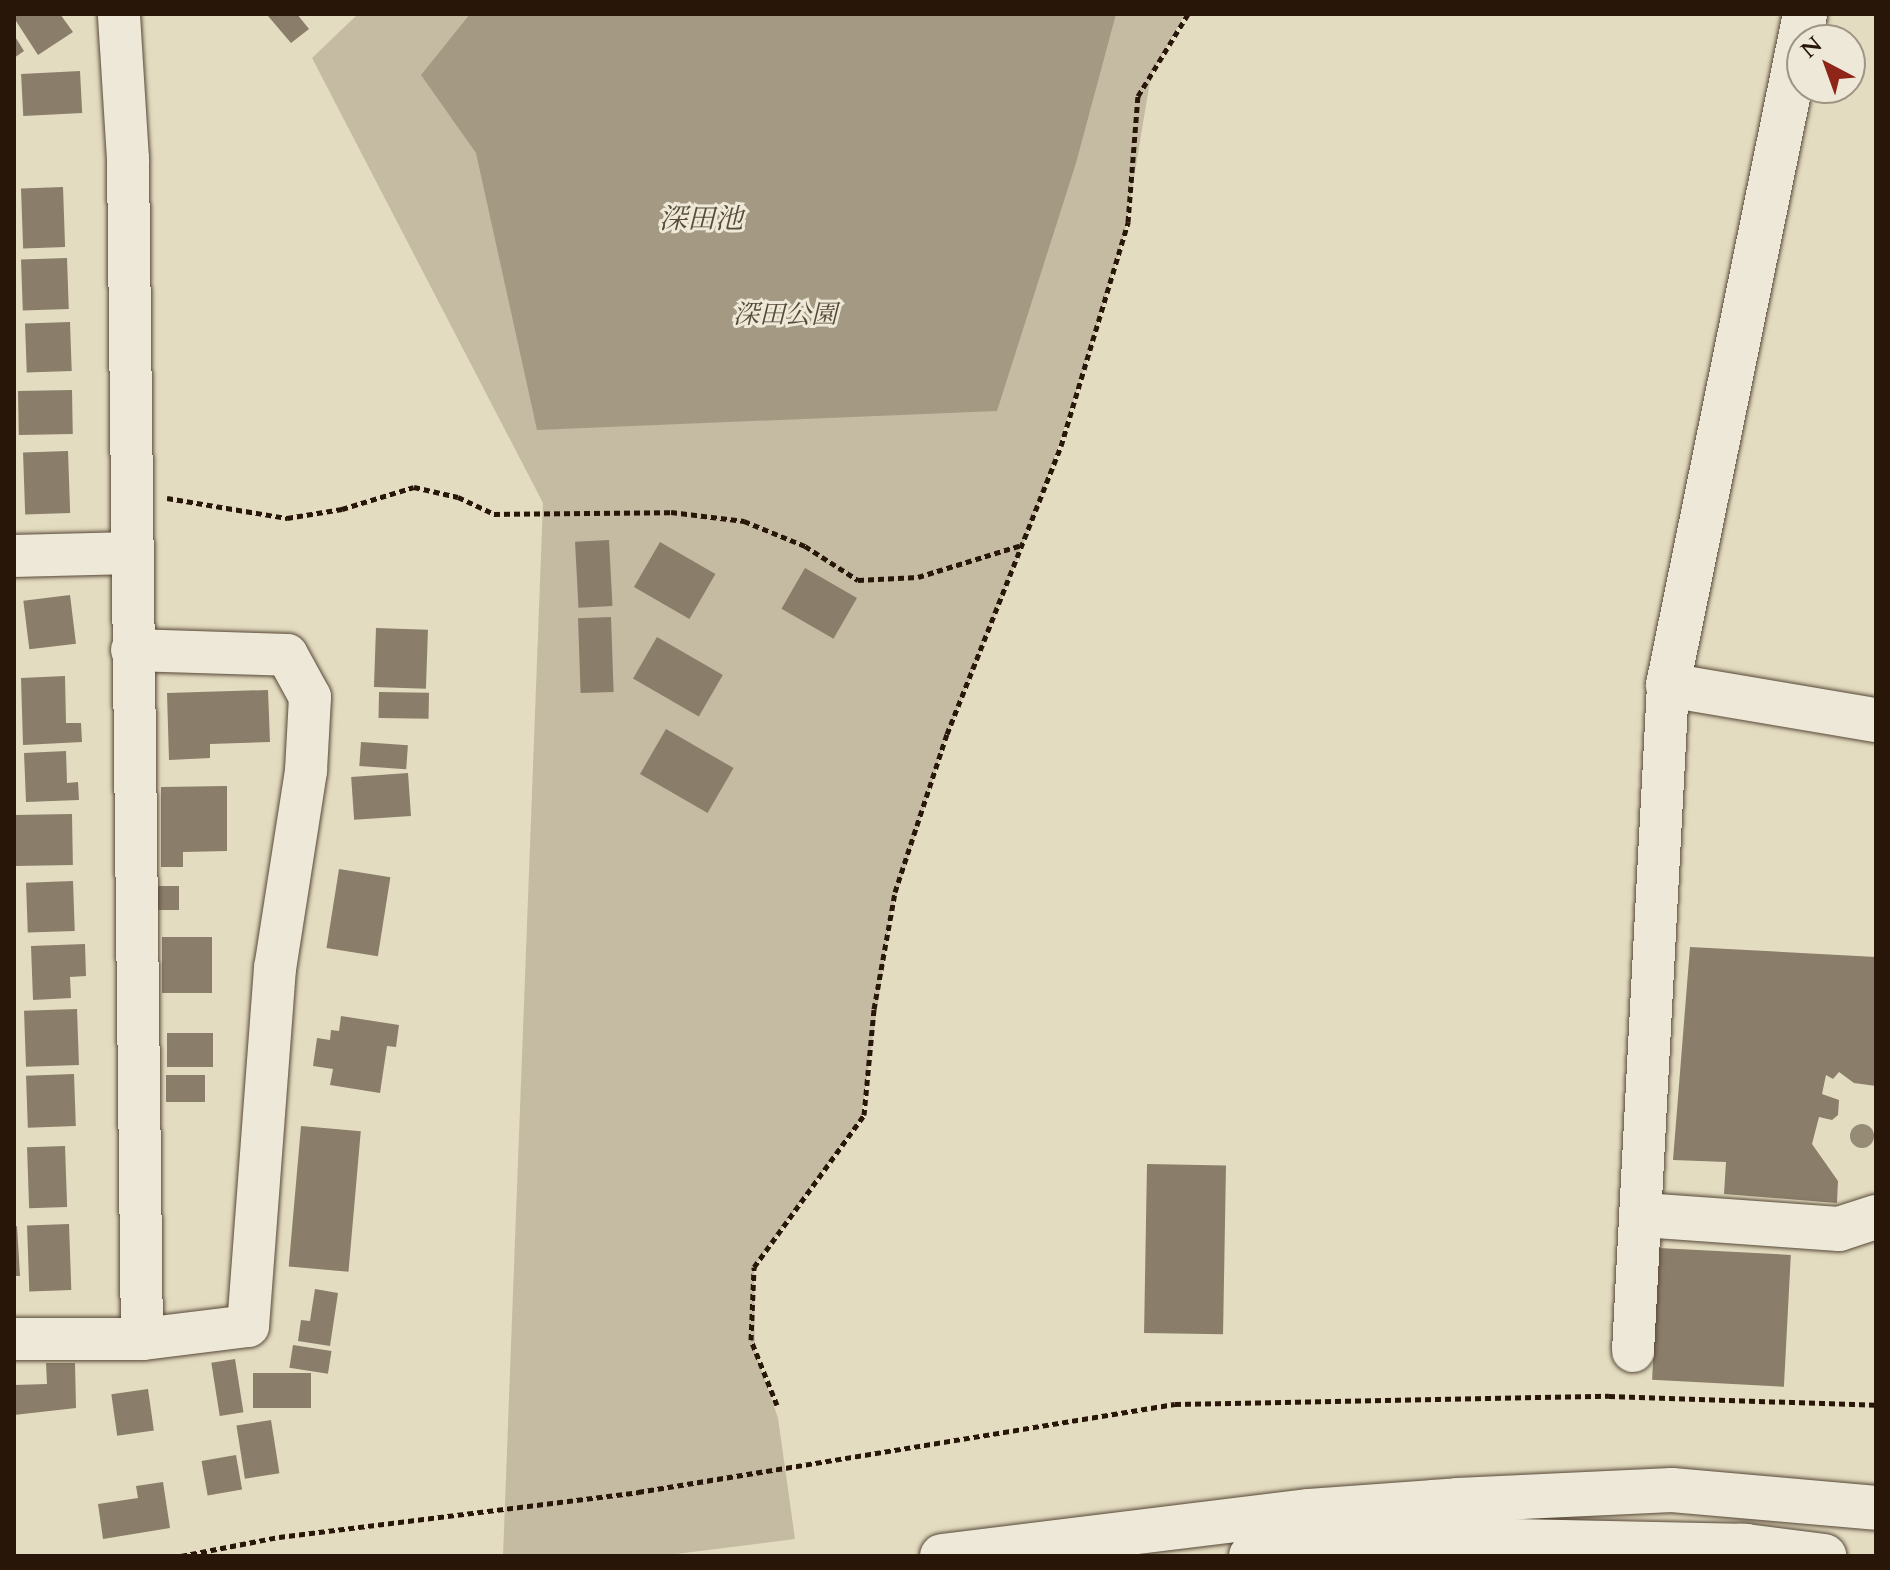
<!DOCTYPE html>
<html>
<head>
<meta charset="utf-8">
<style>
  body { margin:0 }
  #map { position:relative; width:1890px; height:1570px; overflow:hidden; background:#e4dcc1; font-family:Cardo,"Noto Serif JP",serif }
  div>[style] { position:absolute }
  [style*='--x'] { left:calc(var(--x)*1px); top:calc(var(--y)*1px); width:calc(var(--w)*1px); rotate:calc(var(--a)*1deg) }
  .green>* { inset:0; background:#c4bba2 }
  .water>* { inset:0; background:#a49982 }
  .building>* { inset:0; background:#8a7d69; transform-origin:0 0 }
  .path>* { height:5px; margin-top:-2.5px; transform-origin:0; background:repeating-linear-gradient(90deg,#281709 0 6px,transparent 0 10px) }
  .roads { filter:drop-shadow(0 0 2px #574837) drop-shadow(0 0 2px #574837) }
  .street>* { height:42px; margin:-21px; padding:0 21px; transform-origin:21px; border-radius:21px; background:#ede8d7 }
  .secondary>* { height:44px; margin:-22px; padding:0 22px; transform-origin:22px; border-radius:22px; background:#ede8d7 }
  .trees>* { width:24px; height:24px; margin:-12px; border-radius:50%; background:#968b75 }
  span { translate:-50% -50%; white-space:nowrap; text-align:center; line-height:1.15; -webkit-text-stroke:6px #ede8d7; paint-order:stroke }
  .park-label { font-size:26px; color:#574837; font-style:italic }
  .water-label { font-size:28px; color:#5a4b39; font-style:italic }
  .frame { position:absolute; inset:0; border:16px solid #281709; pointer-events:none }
  .north { position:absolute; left:1786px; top:24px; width:80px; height:80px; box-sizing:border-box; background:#ede8d7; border:2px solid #9e9485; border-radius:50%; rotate:319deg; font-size:22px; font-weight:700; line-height:32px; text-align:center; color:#281709 }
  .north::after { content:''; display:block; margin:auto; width:28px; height:36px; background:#8f2418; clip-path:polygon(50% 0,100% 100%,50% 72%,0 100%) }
</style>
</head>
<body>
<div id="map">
  <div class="green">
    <i style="clip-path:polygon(358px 14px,1185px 14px,1151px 75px,1125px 232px,1085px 366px,1039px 504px,944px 744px,891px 913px,861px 1118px,754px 1267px,755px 1351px,778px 1418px,795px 1539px,660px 1556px,503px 1556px,543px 503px,312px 58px)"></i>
  </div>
  <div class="water">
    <i style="clip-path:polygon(470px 14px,1116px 14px,1076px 163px,997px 411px,537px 430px,476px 153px,421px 75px)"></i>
  </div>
  <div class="building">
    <i style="clip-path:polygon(18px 14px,60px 14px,73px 32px,38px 55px,14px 18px)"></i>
    <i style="clip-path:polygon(297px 14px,309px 29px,291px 43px,268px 16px)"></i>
    <i style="clip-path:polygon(14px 35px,24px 51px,14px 58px)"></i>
    <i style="left:80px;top:71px;width:42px;height:59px;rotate:87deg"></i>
    <i style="left:63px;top:187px;width:60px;height:42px;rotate:88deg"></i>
    <i style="left:67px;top:258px;width:51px;height:46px;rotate:88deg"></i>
    <i style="left:70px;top:322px;width:49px;height:45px;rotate:88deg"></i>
    <i style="left:72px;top:390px;width:44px;height:54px;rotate:89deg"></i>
    <i style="left:68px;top:451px;width:62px;height:45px;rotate:88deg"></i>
    <i style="left:609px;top:540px;width:66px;height:34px;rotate:87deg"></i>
    <i style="left:660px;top:542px;width:64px;height:52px;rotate:30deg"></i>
    <i style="left:805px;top:568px;width:60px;height:47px;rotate:30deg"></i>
    <i style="left:70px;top:595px;width:49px;height:47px;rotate:83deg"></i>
    <i style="left:611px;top:617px;width:75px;height:33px;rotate:88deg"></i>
    <i style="left:376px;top:628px;width:52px;height:59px;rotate:2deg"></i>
    <i style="left:657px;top:637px;width:76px;height:48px;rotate:30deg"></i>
    <i style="clip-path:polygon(65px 676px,66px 723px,81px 723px,82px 742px,23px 745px,21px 678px)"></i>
    <i style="clip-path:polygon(268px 690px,270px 742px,210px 744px,210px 758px,169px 760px,167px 693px)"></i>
    <i style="left:379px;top:692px;width:50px;height:26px;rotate:1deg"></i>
    <i style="left:666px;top:729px;width:78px;height:52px;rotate:30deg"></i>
    <i style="left:361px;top:742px;width:47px;height:24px;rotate:4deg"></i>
    <i style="clip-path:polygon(66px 751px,67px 783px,78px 782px,79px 800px,26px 802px,24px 753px)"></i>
    <i style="left:408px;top:773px;width:43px;height:57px;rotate:86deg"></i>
    <i style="clip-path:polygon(227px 786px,227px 851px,183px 852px,183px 867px,161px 867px,161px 787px)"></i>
    <i style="left:72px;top:814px;width:51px;height:58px;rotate:89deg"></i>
    <i style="left:339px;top:869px;width:52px;height:80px;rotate:9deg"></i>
    <i style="left:73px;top:881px;width:50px;height:47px;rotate:88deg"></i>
    <i style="left:157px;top:886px;width:22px;height:24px"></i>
    <i style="left:162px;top:937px;width:50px;height:56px"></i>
    <i style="clip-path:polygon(85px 944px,86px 976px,70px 977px,71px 998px,33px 1000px,31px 946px)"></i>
    <i style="clip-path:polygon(1690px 947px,1876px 957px,1876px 1086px,1854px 1083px,1839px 1072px,1833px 1079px,1826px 1075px,1822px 1094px,1839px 1100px,1838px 1115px,1832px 1120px,1819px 1117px,1812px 1144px,1838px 1181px,1837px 1203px,1724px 1194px,1726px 1162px,1673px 1160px)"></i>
    <i style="left:77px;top:1009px;width:56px;height:53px;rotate:88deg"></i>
    <i style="clip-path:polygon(341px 1016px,399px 1025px,396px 1047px,387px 1046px,380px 1093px,330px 1085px,333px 1069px,313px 1066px,317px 1038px,330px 1040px,331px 1030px,339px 1031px)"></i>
    <i style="left:167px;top:1033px;width:46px;height:34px"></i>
    <i style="left:74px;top:1074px;width:52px;height:48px;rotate:88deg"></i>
    <i style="left:166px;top:1075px;width:39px;height:27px"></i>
    <i style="left:301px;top:1126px;width:60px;height:141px;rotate:5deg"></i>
    <i style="left:65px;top:1146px;width:61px;height:38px;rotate:88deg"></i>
    <i style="left:1147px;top:1164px;width:79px;height:169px;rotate:1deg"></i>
    <i style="left:69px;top:1224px;width:66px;height:42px;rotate:88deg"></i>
    <i style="clip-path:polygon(17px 1226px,20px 1276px,14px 1276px,14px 1227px)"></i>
    <i style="left:1659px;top:1248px;width:132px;height:132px;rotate:3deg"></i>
    <i style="clip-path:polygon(315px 1289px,338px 1293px,330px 1346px,298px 1341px,301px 1320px,310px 1321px)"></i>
    <i style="left:293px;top:1345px;width:39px;height:23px;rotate:9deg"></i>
    <i style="left:235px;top:1359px;width:54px;height:24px;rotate:81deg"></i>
    <i style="clip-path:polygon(46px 1363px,75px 1363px,76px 1408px,14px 1415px,14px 1385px,47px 1384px)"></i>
    <i style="left:311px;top:1373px;width:35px;height:58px;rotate:90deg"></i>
    <i style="left:148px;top:1389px;width:42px;height:37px;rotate:82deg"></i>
    <i style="left:271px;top:1420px;width:54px;height:35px;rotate:81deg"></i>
    <i style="left:236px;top:1455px;width:35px;height:35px;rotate:80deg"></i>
    <i style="clip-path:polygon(163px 1482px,170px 1528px,103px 1539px,98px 1504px,138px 1498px,136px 1486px)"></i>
  </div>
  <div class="path">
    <i style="--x:167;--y:498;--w:122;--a:9.5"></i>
    <i style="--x:287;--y:518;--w:56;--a:-9.3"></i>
    <i style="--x:342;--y:509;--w:75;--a:-17"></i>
    <i style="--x:414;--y:487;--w:45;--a:12.8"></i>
    <i style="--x:458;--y:497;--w:40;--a:25"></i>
    <i style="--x:494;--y:514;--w:177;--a:-0.6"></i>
    <i style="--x:671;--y:512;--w:74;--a:7"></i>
    <i style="--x:744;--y:521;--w:66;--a:22.3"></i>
    <i style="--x:805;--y:546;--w:63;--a:32.7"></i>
    <i style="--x:858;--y:580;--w:60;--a:-2.9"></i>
    <i style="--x:918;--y:577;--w:109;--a:-17.1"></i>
    <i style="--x:777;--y:1405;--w:70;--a:-111.8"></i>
    <i style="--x:751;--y:1340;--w:73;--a:-87.6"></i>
    <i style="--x:754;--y:1267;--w:188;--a:-54.1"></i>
    <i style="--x:864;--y:1115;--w:106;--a:-84.6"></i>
    <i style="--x:874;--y:1009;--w:119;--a:-79.8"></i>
    <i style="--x:895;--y:892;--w:166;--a:-71.8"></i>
    <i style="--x:947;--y:734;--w:310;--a:-68.4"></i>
    <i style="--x:1061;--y:446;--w:234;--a:-73.3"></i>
    <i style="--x:1128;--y:222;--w:126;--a:-85.5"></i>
    <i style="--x:1138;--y:96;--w:96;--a:-58.6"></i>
    <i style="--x:181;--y:1556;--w:100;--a:-11"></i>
    <i style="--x:279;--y:1537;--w:362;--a:-7.1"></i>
    <i style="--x:638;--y:1492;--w:544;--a:-9.31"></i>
    <i style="--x:1175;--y:1404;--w:434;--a:-1.1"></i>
    <i style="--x:1609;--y:1396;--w:267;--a:1.9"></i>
  </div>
  <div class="roads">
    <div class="street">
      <i style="--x:14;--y:556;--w:117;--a:-1.5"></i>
      <i style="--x:132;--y:650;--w:155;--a:1.8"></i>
      <i style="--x:287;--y:655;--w:48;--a:61.3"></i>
      <i style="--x:310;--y:697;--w:74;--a:93.1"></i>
      <i style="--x:306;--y:771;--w:199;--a:98.9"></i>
      <i style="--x:275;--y:968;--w:359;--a:94.3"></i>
      <i style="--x:248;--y:1326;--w:107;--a:173"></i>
      <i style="--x:14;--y:1339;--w:128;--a:0"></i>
      <i style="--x:142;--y:1339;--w:1180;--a:-90.68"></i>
      <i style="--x:128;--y:159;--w:145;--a:-93.6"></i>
      <i style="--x:1633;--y:1351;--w:667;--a:-86.99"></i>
    </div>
    <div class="secondary">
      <i style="--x:1805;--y:14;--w:685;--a:101.54"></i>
      <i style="--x:1668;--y:685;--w:211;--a:9.6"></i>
      <i style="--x:1643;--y:1215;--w:196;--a:4.1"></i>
      <i style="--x:1839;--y:1229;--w:39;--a:-18"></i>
      <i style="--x:942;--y:1556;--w:370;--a:-7"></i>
      <i style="--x:1309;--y:1511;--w:149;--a:-4.2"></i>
      <i style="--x:1458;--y:1500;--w:214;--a:-2.7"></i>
      <i style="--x:1672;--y:1490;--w:205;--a:5"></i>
      <i style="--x:1251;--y:1556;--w:171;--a:-5.7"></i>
      <i style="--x:1421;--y:1539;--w:325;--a:1.2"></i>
      <i style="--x:1746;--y:1546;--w:79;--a:7.3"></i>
    </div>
  </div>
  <div class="trees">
    <i style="left:1862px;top:1136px"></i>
  </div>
  <div class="park-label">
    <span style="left:785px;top:315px">深田公園</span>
  </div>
  <div class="water-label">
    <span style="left:701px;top:219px">深田池</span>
  </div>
  <div class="frame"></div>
  <div class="north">N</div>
</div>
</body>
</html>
